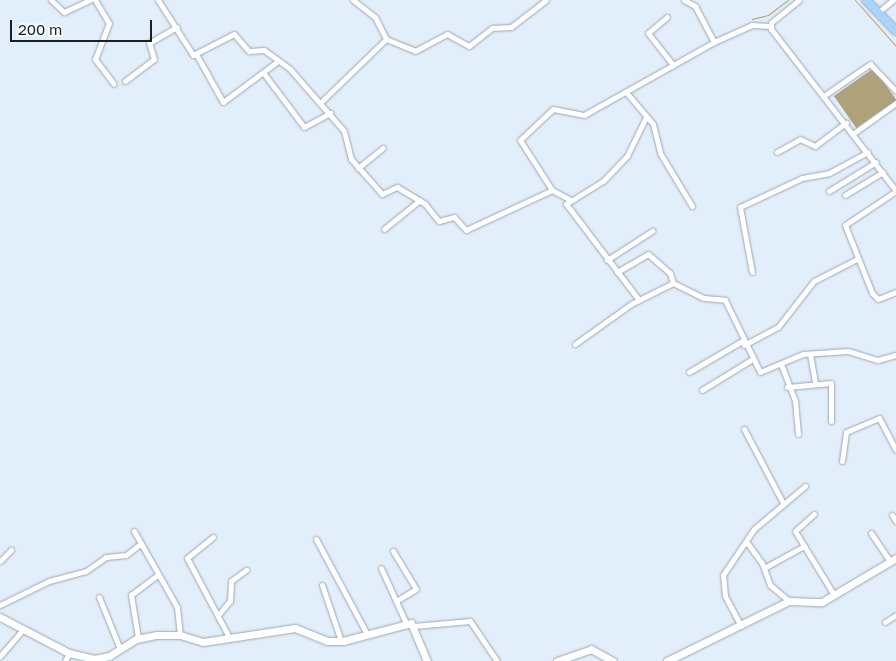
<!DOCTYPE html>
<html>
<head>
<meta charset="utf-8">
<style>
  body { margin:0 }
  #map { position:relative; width:896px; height:661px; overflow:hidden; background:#e2eefa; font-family:"Golos Text",sans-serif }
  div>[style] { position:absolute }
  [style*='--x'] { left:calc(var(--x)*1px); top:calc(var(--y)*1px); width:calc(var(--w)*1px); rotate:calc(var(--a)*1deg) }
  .water>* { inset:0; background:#afa27b; transform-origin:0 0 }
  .stream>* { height:1px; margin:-0.5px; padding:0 0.5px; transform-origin:0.5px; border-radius:0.5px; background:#afa27b }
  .roads { filter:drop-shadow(0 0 1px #9ca6b1) drop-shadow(0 0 1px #9ca6b1) }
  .street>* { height:5px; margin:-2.5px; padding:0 2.5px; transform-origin:2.5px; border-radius:2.5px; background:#fff }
  .secondary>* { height:7px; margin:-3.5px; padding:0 3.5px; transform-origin:3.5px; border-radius:3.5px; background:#fff }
  .primary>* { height:8px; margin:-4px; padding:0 4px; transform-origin:4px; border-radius:4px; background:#aad4fe }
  span { translate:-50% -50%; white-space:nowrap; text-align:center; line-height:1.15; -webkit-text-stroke:5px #f5faff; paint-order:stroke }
  .scale { position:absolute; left:10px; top:20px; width:142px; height:22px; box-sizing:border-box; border:2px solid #1c2024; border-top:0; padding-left:6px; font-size:15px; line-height:18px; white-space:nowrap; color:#1c2024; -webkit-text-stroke:4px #f5faff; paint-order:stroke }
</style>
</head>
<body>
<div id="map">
  <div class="water">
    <i style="left:874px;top:68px;width:39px;height:49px;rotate:55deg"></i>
  </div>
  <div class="stream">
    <i style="--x:855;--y:0;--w:62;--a:48.3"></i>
    <i style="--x:752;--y:19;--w:16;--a:-14"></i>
    <i style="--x:768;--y:15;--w:25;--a:-37"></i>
  </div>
  <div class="roads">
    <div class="street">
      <i style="--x:51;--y:0;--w:18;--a:43"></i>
      <i style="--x:64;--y:12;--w:29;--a:-25"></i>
      <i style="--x:95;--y:0;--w:27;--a:59"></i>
      <i style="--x:109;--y:23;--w:39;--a:111"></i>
      <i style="--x:95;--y:59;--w:31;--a:53"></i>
      <i style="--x:158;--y:0;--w:65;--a:57.5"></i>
      <i style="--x:193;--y:55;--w:46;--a:-27.1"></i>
      <i style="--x:234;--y:34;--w:23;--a:49"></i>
      <i style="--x:249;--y:51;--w:15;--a:-4"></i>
      <i style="--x:264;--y:50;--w:32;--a:36"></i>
      <i style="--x:290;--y:69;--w:82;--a:48.9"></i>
      <i style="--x:344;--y:131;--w:29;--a:76"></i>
      <i style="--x:351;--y:159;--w:47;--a:48.5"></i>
      <i style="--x:382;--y:194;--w:17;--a:-25"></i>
      <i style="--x:397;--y:187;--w:33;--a:31"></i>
      <i style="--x:425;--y:204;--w:22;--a:51"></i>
      <i style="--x:439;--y:221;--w:16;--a:-15"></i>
      <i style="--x:454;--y:217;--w:18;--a:47"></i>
      <i style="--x:466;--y:230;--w:95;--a:-24.9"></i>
      <i style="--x:552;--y:190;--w:19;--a:28"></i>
      <i style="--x:353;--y:0;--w:28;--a:38"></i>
      <i style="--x:375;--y:17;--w:25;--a:63"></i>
      <i style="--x:386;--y:39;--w:31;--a:22"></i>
      <i style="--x:415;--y:51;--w:36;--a:-28"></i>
      <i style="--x:447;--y:34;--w:25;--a:29"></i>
      <i style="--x:469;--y:46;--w:29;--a:-38"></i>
      <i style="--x:492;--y:28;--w:19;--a:-3"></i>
      <i style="--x:511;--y:27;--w:44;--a:-37.6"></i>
      <i style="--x:684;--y:0;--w:13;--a:29"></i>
      <i style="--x:695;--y:6;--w:41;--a:62.2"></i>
      <i style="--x:799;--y:0;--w:36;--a:141"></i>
      <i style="--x:771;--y:23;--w:6;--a:90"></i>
      <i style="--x:771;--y:29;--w:205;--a:52.3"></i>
      <i style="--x:877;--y:13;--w:21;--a:-39"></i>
      <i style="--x:667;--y:17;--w:25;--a:140"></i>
      <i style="--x:648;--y:33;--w:41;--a:52"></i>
      <i style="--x:196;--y:54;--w:55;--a:60.6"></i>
      <i style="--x:223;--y:102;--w:69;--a:-36.7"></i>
      <i style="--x:265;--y:75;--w:65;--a:53.1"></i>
      <i style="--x:304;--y:127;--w:30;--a:-28"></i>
      <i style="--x:125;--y:81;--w:36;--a:-37"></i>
      <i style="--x:154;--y:59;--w:17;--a:-107"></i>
      <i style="--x:149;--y:43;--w:32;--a:-30"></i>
      <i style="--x:626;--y:92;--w:42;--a:49.8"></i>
      <i style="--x:653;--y:124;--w:30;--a:76"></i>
      <i style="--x:660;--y:153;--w:62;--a:58.9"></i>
      <i style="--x:825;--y:95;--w:55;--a:-34.6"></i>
      <i style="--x:870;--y:64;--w:37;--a:46"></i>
      <i style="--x:320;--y:103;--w:92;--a:-44.1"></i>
      <i style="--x:854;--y:133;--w:52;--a:-35.5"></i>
      <i style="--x:777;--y:152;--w:26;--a:-29"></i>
      <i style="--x:800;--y:139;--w:17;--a:25"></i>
      <i style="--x:815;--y:146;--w:39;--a:-37"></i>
      <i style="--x:358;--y:168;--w:32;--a:-39"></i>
      <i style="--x:552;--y:190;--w:59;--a:-122.6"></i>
      <i style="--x:520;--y:140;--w:45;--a:-43.2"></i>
      <i style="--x:553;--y:109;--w:32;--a:11"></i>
      <i style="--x:584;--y:115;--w:149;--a:-29.3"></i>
      <i style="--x:714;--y:42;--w:42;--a:-24.1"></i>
      <i style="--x:752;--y:25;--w:18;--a:3"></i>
      <i style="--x:829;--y:191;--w:55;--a:-31.7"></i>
      <i style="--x:896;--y:191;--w:61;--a:146.3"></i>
      <i style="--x:845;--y:225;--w:73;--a:68.3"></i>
      <i style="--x:872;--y:293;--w:8;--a:45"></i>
      <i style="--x:878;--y:299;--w:19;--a:-21"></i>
      <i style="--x:845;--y:195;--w:44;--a:-31.2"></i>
      <i style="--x:384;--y:229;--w:46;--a:-38.9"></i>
      <i style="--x:607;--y:260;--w:54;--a:-32.8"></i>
      <i style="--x:617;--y:272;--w:36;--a:-30"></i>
      <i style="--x:648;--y:254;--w:29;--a:41"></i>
      <i style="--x:670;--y:273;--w:10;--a:73"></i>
      <i style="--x:752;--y:272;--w:66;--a:-100.5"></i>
      <i style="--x:740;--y:207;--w:68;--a:-25.1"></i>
      <i style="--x:802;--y:178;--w:27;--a:-10"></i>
      <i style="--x:829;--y:173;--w:44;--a:-28.3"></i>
      <i style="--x:639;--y:300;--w:121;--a:-127.2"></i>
      <i style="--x:566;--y:204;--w:44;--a:-31.9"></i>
      <i style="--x:603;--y:181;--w:35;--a:-46"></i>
      <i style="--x:627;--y:156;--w:43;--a:-64"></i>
      <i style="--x:575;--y:344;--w:69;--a:-35.5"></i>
      <i style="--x:631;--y:304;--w:47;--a:-26.6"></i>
      <i style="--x:673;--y:283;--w:34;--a:26"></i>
      <i style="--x:704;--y:298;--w:21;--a:5"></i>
      <i style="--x:725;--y:300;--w:80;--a:64.1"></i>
      <i style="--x:760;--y:372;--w:47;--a:-22.7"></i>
      <i style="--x:803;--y:354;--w:45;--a:-3.8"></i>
      <i style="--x:848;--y:351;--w:31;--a:17"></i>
      <i style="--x:878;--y:360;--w:19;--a:-16"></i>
      <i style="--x:744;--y:345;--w:38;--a:-28"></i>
      <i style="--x:778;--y:327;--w:58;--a:-52"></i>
      <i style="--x:814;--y:281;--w:48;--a:-27.1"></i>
      <i style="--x:810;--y:354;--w:29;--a:80"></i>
      <i style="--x:781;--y:364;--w:39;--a:69"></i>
      <i style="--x:795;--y:400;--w:34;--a:85"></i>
      <i style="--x:689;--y:372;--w:61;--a:-30.3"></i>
      <i style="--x:787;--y:387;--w:44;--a:-5.2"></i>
      <i style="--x:831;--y:383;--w:38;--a:90"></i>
      <i style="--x:702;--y:390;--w:57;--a:-31.5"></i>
      <i style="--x:744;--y:429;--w:84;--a:62.2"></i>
      <i style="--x:842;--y:461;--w:29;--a:-82"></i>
      <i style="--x:846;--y:432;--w:36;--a:-23"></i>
      <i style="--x:879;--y:418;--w:36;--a:62"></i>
      <i style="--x:814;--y:514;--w:25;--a:138"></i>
      <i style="--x:795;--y:531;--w:75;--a:58.6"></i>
      <i style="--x:892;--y:515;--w:7;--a:56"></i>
      <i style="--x:134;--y:531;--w:87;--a:60.5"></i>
      <i style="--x:177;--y:607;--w:28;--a:84"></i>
      <i style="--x:871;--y:533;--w:32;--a:56"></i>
      <i style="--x:213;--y:537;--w:33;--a:141"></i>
      <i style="--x:187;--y:558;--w:89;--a:62"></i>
      <i style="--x:316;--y:539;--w:108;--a:61.8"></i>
      <i style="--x:748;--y:544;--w:24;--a:54"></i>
      <i style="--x:762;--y:563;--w:23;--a:70"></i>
      <i style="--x:770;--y:585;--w:25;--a:40"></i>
      <i style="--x:393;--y:551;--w:44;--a:58.8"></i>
      <i style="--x:416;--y:589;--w:23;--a:149"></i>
      <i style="--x:0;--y:561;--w:16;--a:-45"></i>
      <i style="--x:381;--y:568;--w:60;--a:65.6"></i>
      <i style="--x:764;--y:568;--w:46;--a:-28.8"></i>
      <i style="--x:322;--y:585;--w:59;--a:71.3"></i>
      <i style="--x:99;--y:597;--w:56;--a:68"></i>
      <i style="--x:0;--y:605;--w:55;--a:-26.1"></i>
      <i style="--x:49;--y:581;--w:38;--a:-15"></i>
      <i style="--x:86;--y:571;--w:24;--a:-35"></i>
      <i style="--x:106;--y:557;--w:20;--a:-6"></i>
      <i style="--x:126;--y:555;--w:18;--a:-38"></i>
      <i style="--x:219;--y:614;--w:17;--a:-50"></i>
      <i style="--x:230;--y:601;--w:20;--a:-87"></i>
      <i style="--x:231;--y:581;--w:19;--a:-36"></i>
      <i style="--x:885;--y:622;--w:13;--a:-32"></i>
      <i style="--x:414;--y:626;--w:56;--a:-5.1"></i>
      <i style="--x:470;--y:621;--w:48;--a:56"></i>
      <i style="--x:741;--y:626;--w:34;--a:-118"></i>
      <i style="--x:725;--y:596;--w:21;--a:-95"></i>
      <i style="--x:723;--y:575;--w:55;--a:-56"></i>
      <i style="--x:754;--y:529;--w:67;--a:-40.1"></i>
      <i style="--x:138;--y:638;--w:44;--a:-99.2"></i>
      <i style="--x:131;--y:595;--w:31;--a:-37"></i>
      <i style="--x:0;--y:656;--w:35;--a:-49"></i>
      <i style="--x:65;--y:661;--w:9;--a:-63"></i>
    </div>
    <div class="secondary">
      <i style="--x:0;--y:617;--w:78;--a:27.6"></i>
      <i style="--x:69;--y:653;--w:26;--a:13"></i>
      <i style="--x:94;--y:659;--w:15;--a:-11"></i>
      <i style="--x:109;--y:656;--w:32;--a:-32"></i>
      <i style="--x:136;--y:639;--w:20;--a:-11"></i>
      <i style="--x:156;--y:635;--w:24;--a:0"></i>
      <i style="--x:180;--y:635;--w:24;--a:17"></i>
      <i style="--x:203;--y:642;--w:93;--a:-8.7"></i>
      <i style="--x:295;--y:628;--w:35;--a:22"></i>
      <i style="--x:327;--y:641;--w:16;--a:0"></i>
      <i style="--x:343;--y:641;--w:70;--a:-14.8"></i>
      <i style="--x:411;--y:623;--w:41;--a:67.2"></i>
      <i style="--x:557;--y:661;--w:36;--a:-19"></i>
      <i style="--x:591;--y:649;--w:25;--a:29"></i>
      <i style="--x:667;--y:661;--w:136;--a:-26.2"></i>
      <i style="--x:789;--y:601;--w:33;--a:2"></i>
      <i style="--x:822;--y:602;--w:86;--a:-30.7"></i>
    </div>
    <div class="primary">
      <i style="--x:866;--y:0;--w:43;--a:45.9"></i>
    </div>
  </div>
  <div class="scale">200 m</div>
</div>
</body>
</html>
